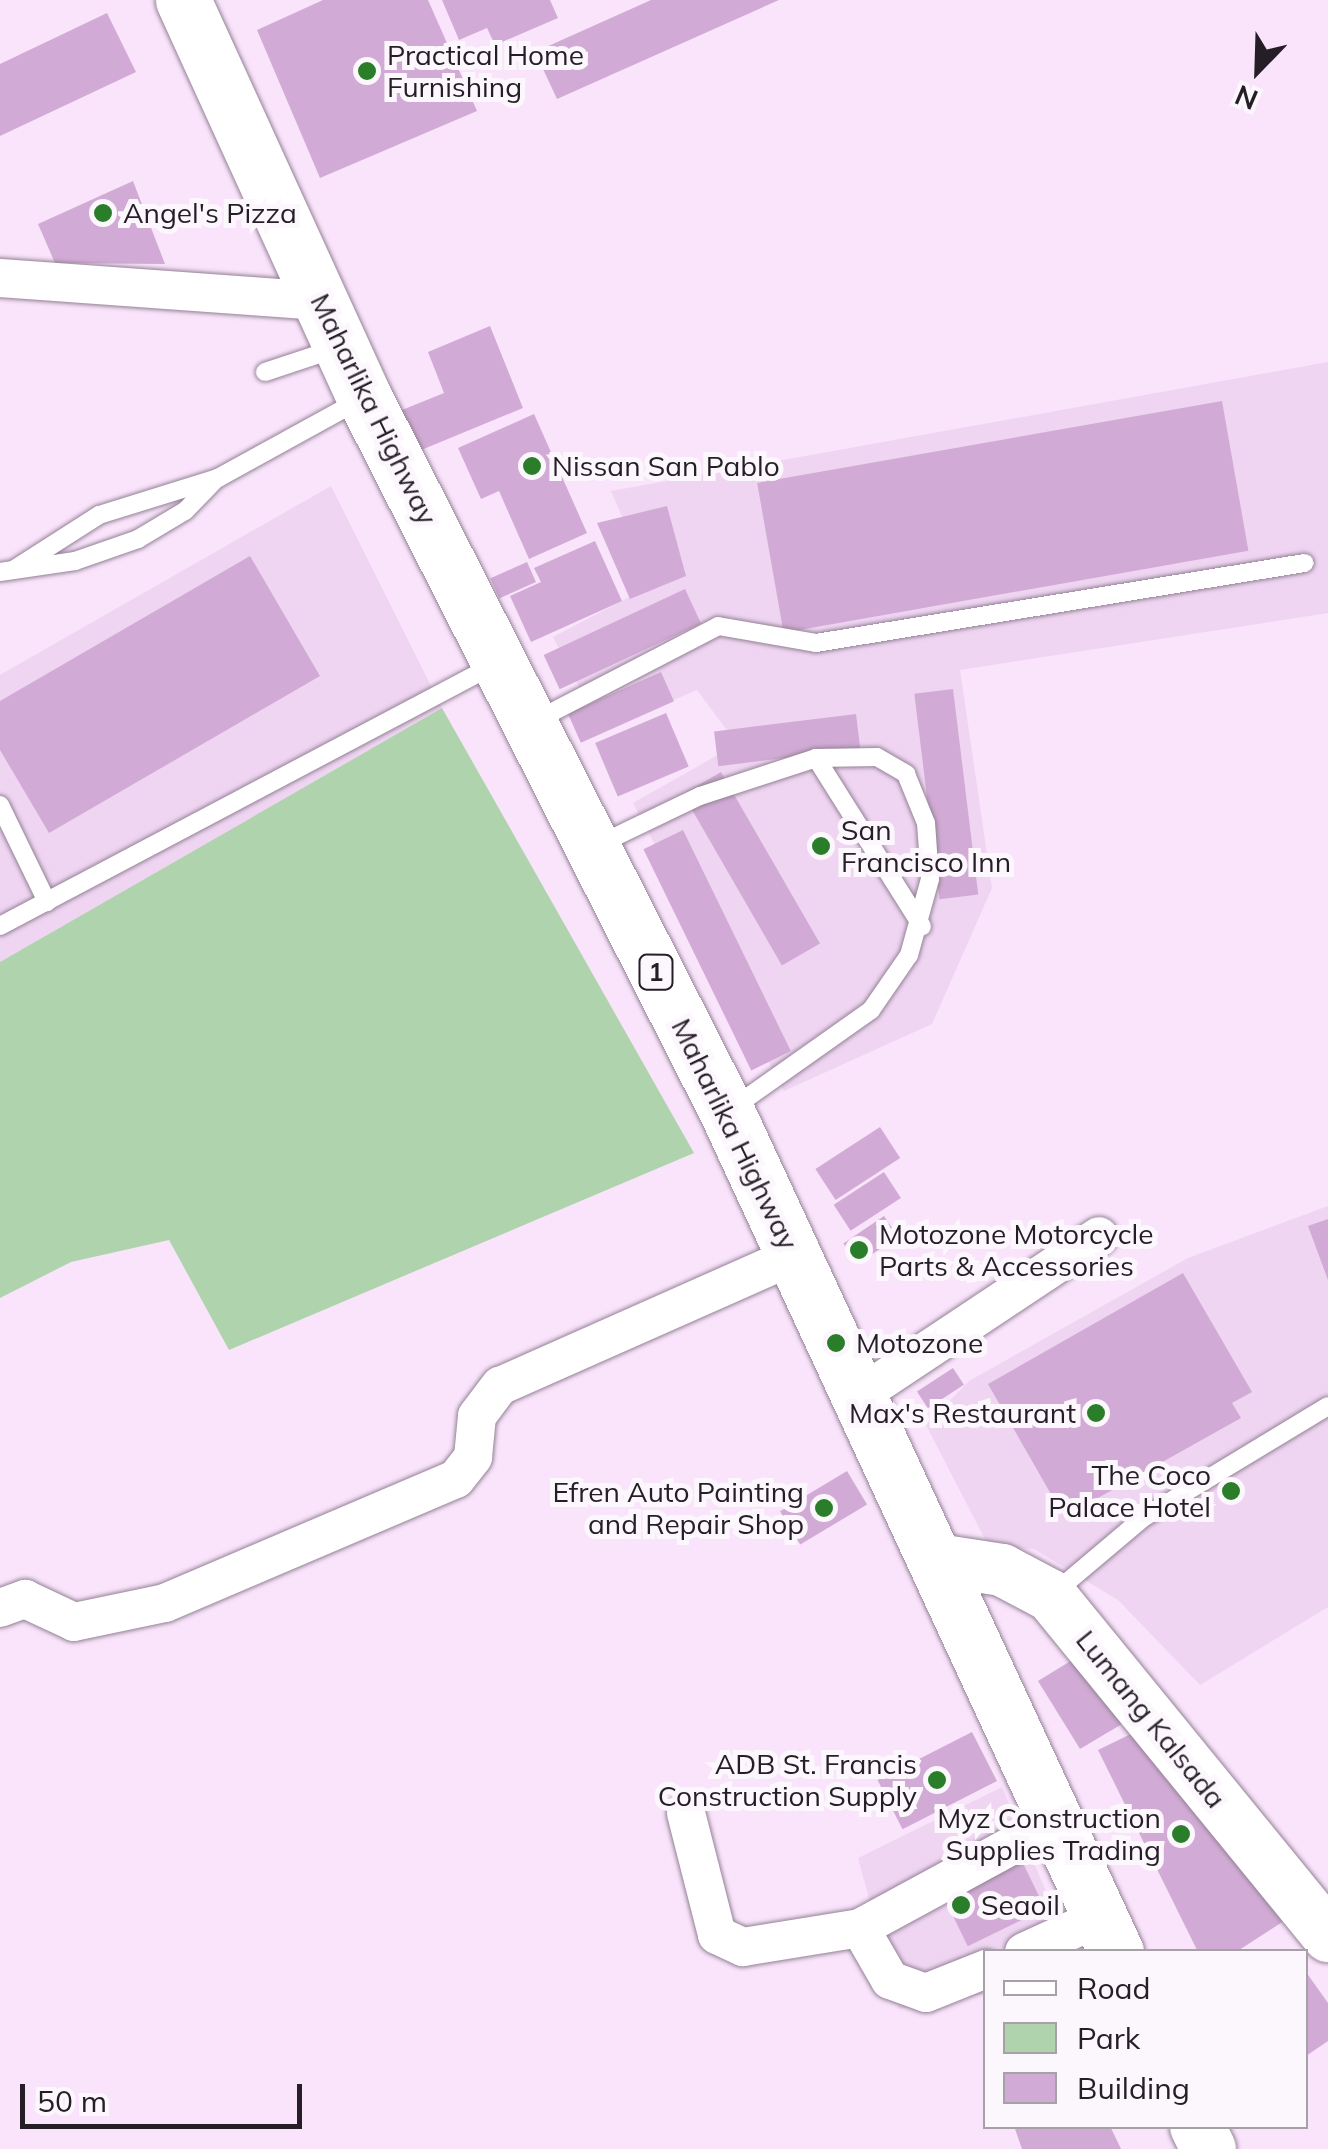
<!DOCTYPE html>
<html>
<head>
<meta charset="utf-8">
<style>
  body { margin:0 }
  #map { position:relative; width:1328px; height:2149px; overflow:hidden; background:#f9e4fb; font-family:Mulish,sans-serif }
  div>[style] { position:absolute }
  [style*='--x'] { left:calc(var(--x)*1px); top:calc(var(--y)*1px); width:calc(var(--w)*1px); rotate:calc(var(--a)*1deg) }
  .built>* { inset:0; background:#efd5f2 }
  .green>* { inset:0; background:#afd4ad }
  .building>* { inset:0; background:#d1abd5; transform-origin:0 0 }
  .roads { filter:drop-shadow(0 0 2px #948196) drop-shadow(0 0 2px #948196) }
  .lane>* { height:18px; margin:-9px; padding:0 9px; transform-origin:9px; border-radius:9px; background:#fff }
  .street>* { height:38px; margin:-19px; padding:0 19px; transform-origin:19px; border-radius:19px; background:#fff }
  .secondary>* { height:52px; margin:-26px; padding:0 26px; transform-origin:26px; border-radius:26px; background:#fff }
  .primary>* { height:55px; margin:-27.5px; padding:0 27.5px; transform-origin:27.5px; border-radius:27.5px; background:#fff }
  .dots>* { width:28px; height:28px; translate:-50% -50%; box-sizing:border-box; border:5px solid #fbf7fc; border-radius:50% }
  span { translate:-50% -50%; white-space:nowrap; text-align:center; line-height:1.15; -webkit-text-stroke:10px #fbf7fc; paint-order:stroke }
  .shield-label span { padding:2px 8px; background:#fbf7fc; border:2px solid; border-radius:8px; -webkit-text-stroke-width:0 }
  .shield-label { font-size:25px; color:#261e27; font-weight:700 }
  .poi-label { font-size:28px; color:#261e27 }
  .left { translate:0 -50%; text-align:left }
  .right { translate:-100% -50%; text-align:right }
  .street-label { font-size:28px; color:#261e27 }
  .legend { position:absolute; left:983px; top:1949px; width:325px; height:180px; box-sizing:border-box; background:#fbf7fc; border:2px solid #a6a0a7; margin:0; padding:12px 18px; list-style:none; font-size:30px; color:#261e27 }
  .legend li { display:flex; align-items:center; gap:20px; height:50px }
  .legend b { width:50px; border:2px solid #a6a0a7 }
  .north { position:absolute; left:1208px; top:20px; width:100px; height:100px; -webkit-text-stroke:8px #fbf7fc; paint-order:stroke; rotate:203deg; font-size:28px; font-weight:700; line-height:40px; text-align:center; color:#261e27 }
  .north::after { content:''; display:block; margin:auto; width:35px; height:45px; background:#261e27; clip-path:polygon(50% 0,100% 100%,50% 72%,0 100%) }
  .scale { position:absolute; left:20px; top:2084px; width:282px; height:45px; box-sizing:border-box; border:5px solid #261e27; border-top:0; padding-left:12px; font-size:30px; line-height:35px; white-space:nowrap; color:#261e27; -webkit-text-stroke:8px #fbf7fc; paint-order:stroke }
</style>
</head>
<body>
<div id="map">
  <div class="built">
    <i style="clip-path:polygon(1328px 362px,1328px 613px,960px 670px,992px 888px,932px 1024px,784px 1091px,633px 803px,737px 744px,697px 690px,602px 730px,553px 637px,652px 585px,611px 491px)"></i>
    <i style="clip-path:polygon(331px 486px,442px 708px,0 962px,0 675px)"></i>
    <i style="clip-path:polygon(1328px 1206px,1328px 1607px,1200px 1685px,1118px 1600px,1034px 1549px,989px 1547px,926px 1425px,969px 1381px,1188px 1258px)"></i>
    <i style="clip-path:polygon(1002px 1787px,1071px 1951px,986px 1952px,985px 1994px,899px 2009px,858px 1858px)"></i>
  </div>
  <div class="green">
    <i style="clip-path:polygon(442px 708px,694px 1153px,229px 1350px,169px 1240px,71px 1262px,0 1298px,0 962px)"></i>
  </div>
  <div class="building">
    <i style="clip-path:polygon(323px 0,428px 0,477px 111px,320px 178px,257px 30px)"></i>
    <i style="clip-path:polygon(442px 0,550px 0,558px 18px,495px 45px,487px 28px,459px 40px)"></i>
    <i style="clip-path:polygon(651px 0,779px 0,557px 99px,535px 52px)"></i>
    <i style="clip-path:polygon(107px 13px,136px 72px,0 136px,0 64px)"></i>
    <i style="clip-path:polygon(133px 181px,165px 264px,55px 263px,38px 224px)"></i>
    <i style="clip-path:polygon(490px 326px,523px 408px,414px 453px,397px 412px,444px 393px,428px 352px)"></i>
    <i style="left:1222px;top:401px;width:152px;height:472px;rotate:80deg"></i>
    <i style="clip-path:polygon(534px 414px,587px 533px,529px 559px,499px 491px,481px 499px,458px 448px)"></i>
    <i style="clip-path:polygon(667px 506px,686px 576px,630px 599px,597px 523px)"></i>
    <i style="clip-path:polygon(595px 541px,622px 601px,531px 642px,510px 596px,541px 582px,534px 568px)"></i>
    <i style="clip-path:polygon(250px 556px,320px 676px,49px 833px,0 750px,0 701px)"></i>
    <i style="left:527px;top:562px;width:22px;height:40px;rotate:66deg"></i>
    <i style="left:685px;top:589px;width:38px;height:156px;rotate:65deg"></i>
    <i style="left:661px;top:672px;width:32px;height:102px;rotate:66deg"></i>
    <i style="left:953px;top:689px;width:207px;height:39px;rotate:83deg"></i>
    <i style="left:666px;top:713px;width:58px;height:77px;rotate:67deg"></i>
    <i style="left:856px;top:714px;width:35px;height:143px;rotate:83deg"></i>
    <i style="left:721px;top:772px;width:198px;height:44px;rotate:60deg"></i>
    <i style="left:683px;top:830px;width:246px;height:44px;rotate:64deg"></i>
    <i style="left:880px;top:1127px;width:37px;height:77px;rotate:57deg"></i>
    <i style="left:884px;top:1172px;width:31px;height:60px;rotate:57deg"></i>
    <i style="left:884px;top:1216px;width:25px;height:49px;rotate:56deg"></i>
    <i style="clip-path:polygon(1328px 1219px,1328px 1280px,1308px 1226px)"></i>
    <i style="clip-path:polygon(1183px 1273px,1252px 1392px,1232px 1403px,1241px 1418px,1064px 1517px,988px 1384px)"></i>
    <i style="left:953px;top:1368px;width:20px;height:43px;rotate:57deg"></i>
    <i style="left:847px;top:1471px;width:39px;height:78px;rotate:59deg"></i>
    <i style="clip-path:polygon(1087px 1651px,1122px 1724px,1080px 1749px,1038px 1681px)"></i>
    <i style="clip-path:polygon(1139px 1730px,1287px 1919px,1236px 1952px,1198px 1952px,1098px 1750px)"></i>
    <i style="left:972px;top:1732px;width:55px;height:106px;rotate:63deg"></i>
    <i style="left:1017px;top:1851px;width:64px;height:86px;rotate:64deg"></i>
    <i style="clip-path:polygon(1306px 1972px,1328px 2003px,1328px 2041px,1306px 2056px)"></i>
    <i style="clip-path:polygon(1014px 2126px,1110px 2126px,1121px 2149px,1022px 2149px)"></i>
  </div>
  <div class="roads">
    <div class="lane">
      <i style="--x:265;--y:372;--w:76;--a:-18.4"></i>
      <i style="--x:13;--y:570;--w:102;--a:-32.6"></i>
      <i style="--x:99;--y:515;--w:125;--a:-17.3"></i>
      <i style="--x:218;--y:478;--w:162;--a:-28.8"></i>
      <i style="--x:0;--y:572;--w:76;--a:-8.3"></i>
      <i style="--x:75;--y:561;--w:67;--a:-19.2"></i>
      <i style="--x:138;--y:539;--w:55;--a:-30.8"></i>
      <i style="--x:185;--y:511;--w:46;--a:-45.9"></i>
      <i style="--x:535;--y:721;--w:206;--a:-27.4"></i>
      <i style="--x:718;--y:626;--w:99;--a:9.8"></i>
      <i style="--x:816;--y:643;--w:495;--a:-9.3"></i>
      <i style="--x:816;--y:758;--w:199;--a:57.8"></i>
      <i style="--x:0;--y:805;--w:108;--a:64.1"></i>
      <i style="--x:598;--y:845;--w:113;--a:-25.7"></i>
      <i style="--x:700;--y:796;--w:122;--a:-18.1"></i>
      <i style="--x:816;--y:758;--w:61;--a:-0.9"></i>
      <i style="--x:877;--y:757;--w:34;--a:30"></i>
      <i style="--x:906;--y:774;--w:53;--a:67.8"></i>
      <i style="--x:926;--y:823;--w:56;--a:85.9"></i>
      <i style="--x:930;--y:879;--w:79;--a:105.4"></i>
      <i style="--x:909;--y:955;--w:67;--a:124.6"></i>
      <i style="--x:871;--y:1010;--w:173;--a:144.7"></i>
      <i style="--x:0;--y:926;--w:559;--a:-27.85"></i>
      <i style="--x:1053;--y:1594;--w:118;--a:-40.2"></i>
      <i style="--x:1143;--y:1518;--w:216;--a:-31.2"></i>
    </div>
    <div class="street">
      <i style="--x:0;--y:278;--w:323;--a:4.1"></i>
      <i style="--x:860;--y:1395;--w:287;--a:-33.6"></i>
      <i style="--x:0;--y:1608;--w:27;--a:-20"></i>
      <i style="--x:25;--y:1599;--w:54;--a:25.1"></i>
      <i style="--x:74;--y:1622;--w:93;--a:-11.8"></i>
      <i style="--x:165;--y:1603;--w:316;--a:-23.1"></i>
      <i style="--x:456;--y:1479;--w:28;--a:-52"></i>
      <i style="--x:473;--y:1457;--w:41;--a:-84.4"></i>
      <i style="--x:477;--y:1416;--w:38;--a:-53"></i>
      <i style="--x:500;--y:1386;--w:321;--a:-23.9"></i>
      <i style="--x:686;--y:1813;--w:126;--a:75.7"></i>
      <i style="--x:717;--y:1935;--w:29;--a:25"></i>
      <i style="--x:743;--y:1947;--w:119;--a:-9.2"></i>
      <i style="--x:860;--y:1928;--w:60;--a:60"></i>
      <i style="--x:890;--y:1980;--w:38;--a:20"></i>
      <i style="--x:926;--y:1993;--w:65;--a:-21.8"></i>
      <i style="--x:860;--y:1928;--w:224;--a:-28.5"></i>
      <i style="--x:1024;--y:1952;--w:84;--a:-24.7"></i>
    </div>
    <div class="secondary">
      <i style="--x:937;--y:1560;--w:66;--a:8.7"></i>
      <i style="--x:1002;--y:1570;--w:55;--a:28"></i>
      <i style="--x:1051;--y:1596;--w:439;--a:50.8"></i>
    </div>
    <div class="primary">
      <i style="--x:183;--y:0;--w:436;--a:65.5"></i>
      <i style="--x:364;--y:397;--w:802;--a:63.08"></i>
      <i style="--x:727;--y:1112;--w:926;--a:65.15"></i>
      <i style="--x:1197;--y:2126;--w:25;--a:64"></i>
    </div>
  </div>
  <div class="dots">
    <i style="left:367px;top:71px;background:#2a7e2a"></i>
    <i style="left:103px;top:213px;background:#2a7e2a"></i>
    <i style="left:532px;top:466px;background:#2a7e2a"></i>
    <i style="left:821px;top:846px;background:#2a7e2a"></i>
    <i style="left:859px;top:1250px;background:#2a7e2a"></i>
    <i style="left:836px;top:1343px;background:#2a7e2a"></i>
    <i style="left:1096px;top:1413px;background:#2a7e2a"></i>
    <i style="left:1231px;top:1491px;background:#2a7e2a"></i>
    <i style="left:824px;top:1508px;background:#2a7e2a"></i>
    <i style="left:937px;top:1780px;background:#2a7e2a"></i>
    <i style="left:1181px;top:1834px;background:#2a7e2a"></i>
    <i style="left:961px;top:1905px;background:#2a7e2a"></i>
  </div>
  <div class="shield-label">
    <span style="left:656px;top:972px">1</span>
  </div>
  <div class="poi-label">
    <span class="left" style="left:387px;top:71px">Practical Home<br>Furnishing</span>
    <span class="left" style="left:123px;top:213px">Angel's Pizza</span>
    <span class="left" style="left:552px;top:466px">Nissan San Pablo</span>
    <span class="left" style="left:841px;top:846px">San<br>Francisco Inn</span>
    <span class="left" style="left:879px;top:1250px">Motozone Motorcycle<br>Parts &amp; Accessories</span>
    <span class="left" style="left:856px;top:1343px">Motozone</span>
    <span class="right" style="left:1076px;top:1413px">Max's Restaurant</span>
    <span class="right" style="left:1211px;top:1491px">The Coco<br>Palace Hotel</span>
    <span class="right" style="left:804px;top:1508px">Efren Auto Painting<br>and Repair Shop</span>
    <span class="right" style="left:917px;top:1780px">ADB St. Francis<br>Construction Supply</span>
    <span class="right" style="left:1161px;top:1834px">Myz Construction<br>Supplies Trading</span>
    <span class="left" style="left:981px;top:1905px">Seaoil</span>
  </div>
  <div class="street-label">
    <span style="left:374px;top:409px;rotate:64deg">Maharlika Highway</span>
    <span style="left:735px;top:1134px;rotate:64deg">Maharlika Highway</span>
    <span style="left:1151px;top:1719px;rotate:51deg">Lumang Kalsada</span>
  </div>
  <ul class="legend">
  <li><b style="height:12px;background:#fff"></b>Road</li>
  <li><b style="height:28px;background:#afd4ad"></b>Park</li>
  <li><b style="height:28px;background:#d1abd5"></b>Building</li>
  </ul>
  <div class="north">N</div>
  <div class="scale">50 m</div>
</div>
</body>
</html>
